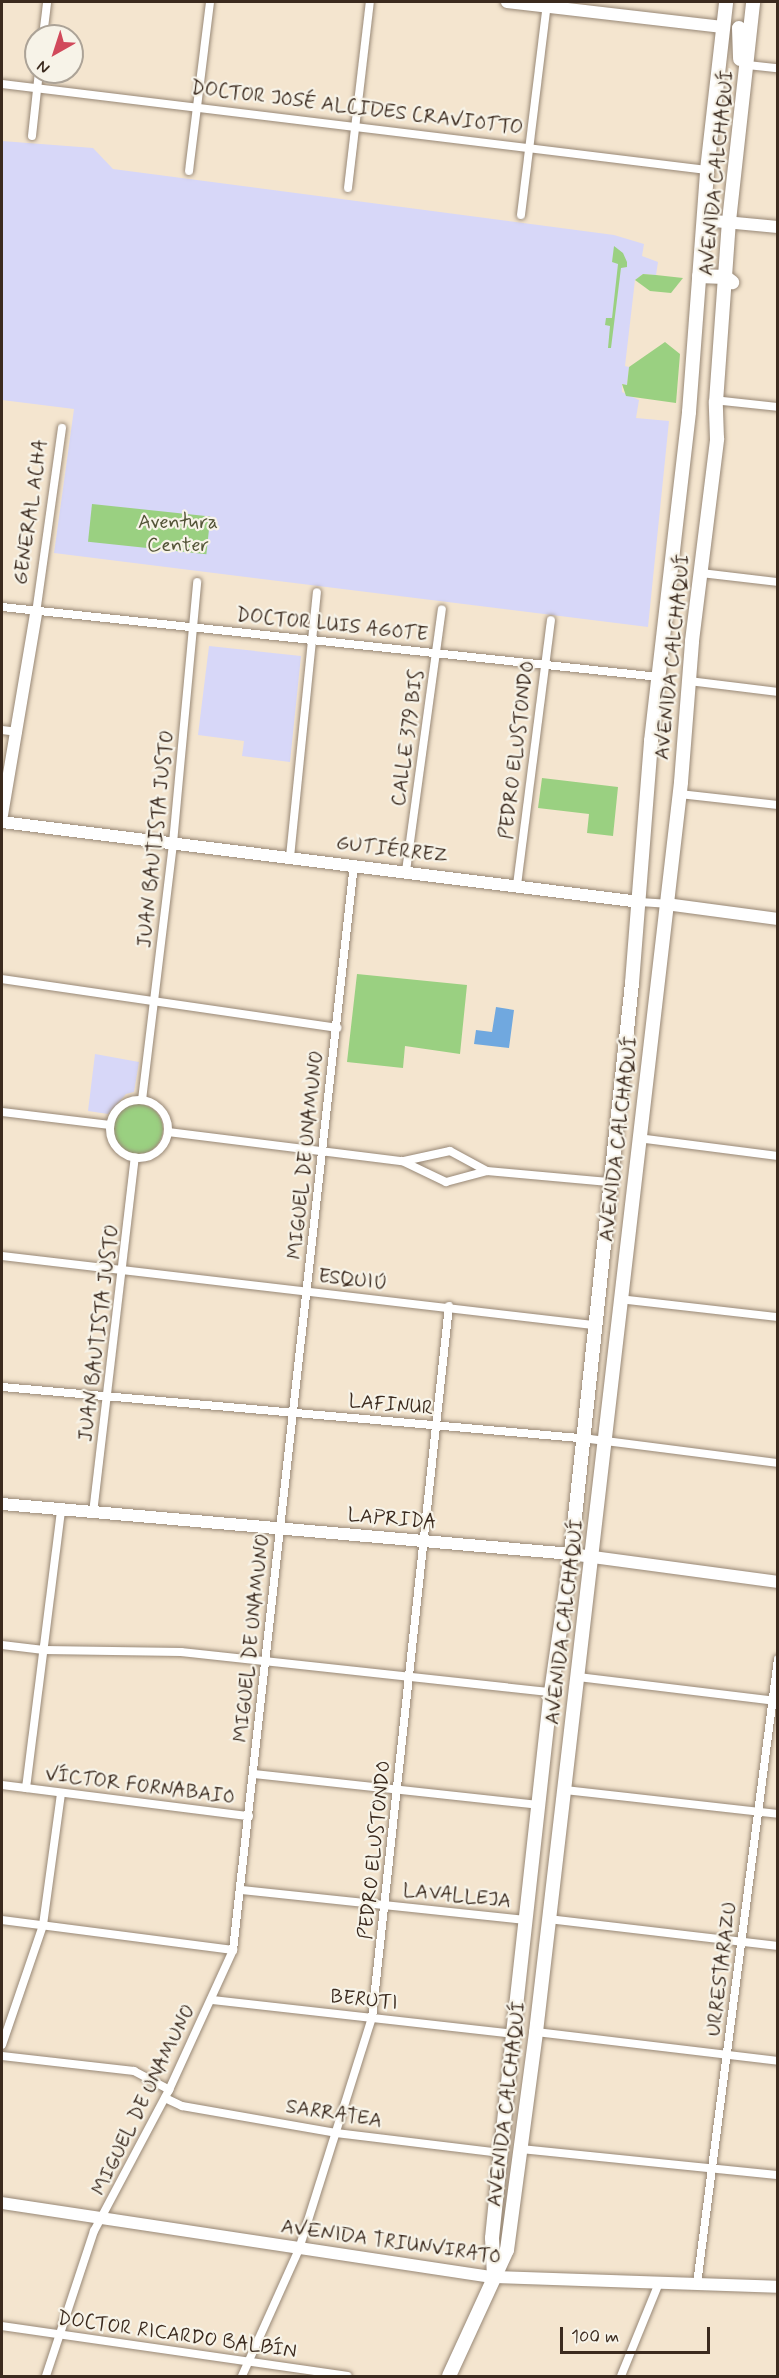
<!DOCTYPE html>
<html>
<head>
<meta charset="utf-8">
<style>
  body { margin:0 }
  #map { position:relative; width:779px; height:2378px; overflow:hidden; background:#f4e5cf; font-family:Mynerve,sans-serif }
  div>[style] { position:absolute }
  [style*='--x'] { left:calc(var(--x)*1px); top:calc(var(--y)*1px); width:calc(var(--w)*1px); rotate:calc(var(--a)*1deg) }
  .built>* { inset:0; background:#d7d7f8 }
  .green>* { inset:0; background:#9ad081; transform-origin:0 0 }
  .round { border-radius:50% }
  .water>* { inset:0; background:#70a8df }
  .roads { filter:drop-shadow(0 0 2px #988876) drop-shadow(0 0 2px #988876) }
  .street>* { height:8px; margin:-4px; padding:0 4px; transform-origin:4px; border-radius:4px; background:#fff }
  .street>.ring { margin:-4px; padding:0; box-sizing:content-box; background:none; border:8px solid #fff; border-radius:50% }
  .secondary>* { height:12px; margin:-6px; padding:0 6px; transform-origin:6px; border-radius:6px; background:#fff }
  .primary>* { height:14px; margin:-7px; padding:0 7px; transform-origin:7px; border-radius:7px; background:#fff }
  span { translate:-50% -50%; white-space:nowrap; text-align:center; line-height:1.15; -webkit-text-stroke:4.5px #f7f3e8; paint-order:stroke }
  .street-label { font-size:20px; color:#3b2a1e }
  .park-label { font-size:20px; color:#535437 }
  .frame { position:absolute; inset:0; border:3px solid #3b2a1e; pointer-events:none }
  .north { position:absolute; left:24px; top:24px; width:60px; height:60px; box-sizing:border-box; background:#f7f3e8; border:2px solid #aca397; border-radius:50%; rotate:219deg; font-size:16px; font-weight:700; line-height:24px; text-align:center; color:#3b2a1e }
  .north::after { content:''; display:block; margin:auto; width:21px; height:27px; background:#d1495b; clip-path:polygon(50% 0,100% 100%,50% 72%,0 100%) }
  .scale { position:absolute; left:560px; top:2327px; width:150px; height:27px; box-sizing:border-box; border:3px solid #3b2a1e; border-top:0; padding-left:8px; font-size:18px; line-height:21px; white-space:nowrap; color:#3b2a1e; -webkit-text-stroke:4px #f7f3e8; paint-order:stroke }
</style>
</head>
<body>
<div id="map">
  <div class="built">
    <i style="clip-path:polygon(2px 141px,93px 148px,113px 169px,614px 235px,644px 244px,642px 256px,658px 262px,656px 275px,643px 274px,635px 280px,625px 366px,629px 367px,627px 385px,622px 384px,622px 392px,639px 400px,636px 418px,669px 421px,648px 627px,54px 553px,74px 409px,2px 400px)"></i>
    <i style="clip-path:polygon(209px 646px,301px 656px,290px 762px,242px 756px,244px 741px,198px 735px)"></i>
    <i style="clip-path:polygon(95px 1054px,139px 1062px,134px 1092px,126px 1094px,108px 1114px,88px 1111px)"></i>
  </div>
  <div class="green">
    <i style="clip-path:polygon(614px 246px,623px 253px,627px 262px,627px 267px,621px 268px,611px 348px,608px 348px,610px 326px,605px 325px,606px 318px,612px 318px,618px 264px,612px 262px)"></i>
    <i style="clip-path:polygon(643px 274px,656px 275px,683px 278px,671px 293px,650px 291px,635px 280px)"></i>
    <i style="clip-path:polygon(665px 342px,680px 354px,676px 403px,626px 396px,622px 384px,627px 385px,629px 367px)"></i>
    <i style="left:92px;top:504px;width:119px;height:38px;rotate:6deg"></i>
    <i style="clip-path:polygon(542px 778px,618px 787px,613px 836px,587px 833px,589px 814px,538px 808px)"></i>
    <i style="clip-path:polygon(357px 974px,467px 985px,460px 1054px,405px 1046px,403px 1068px,347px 1062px)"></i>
    <i class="round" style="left:113px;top:1104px;width:50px;height:50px"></i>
  </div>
  <div class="water">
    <i style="clip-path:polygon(496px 1007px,514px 1010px,509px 1048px,474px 1044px,476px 1030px,492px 1032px)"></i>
  </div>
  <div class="roads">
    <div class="street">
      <i style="--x:43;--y:36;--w:34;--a:-83"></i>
      <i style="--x:747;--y:65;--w:31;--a:6"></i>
      <i style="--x:2;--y:84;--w:710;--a:6.95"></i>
      <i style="--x:32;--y:136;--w:64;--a:-83.8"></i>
      <i style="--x:189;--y:171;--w:170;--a:-82.9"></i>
      <i style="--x:348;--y:188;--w:187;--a:-83.3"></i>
      <i style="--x:521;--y:215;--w:215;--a:-83"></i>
      <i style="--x:722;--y:401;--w:56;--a:6.1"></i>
      <i style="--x:701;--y:573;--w:78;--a:6.7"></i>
      <i style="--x:2;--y:607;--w:661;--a:6.08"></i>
      <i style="--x:36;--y:613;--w:187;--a:-82"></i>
      <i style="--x:689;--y:681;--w:90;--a:7"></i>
      <i style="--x:2;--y:730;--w:16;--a:7"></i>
      <i style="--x:679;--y:794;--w:100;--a:6.3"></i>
      <i style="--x:290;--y:857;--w:266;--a:-84.2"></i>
      <i style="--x:406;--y:871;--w:264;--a:-82.2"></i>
      <i style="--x:517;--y:885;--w:267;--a:-82.7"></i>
      <i style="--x:640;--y:902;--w:26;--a:4"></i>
      <i style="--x:2;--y:979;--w:339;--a:8.3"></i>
      <i style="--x:142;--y:1100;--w:259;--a:-83.1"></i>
      <i style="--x:173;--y:843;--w:262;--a:-84.7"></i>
      <i class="ring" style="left:110px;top:1100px;width:50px;height:50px"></i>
      <i style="--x:2;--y:1112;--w:109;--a:6.9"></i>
      <i style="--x:168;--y:1132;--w:236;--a:7.1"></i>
      <i style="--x:402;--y:1161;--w:49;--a:25.5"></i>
      <i style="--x:446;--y:1182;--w:42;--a:-15"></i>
      <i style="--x:638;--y:1138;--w:141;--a:7.3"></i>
      <i style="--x:404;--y:1161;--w:47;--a:-12.3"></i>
      <i style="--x:450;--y:1151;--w:42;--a:28.4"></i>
      <i style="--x:487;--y:1171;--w:122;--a:5.2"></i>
      <i style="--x:2;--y:1256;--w:595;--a:6.66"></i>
      <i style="--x:619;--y:1299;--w:160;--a:6.5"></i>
      <i style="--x:2;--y:1387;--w:590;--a:5.05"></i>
      <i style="--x:590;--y:1439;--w:190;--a:7.3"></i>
      <i style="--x:93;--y:1513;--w:358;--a:-83.3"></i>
      <i style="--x:2;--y:1645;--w:42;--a:6.8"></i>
      <i style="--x:44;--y:1650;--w:137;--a:0.8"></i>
      <i style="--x:181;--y:1652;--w:372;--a:6.2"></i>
      <i style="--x:578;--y:1677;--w:200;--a:6.9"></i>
      <i style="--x:254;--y:1774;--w:286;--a:6.2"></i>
      <i style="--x:2;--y:1785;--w:249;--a:7.2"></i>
      <i style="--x:26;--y:1788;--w:280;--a:-82.8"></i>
      <i style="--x:565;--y:1790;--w:214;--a:6.4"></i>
      <i style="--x:241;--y:1890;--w:287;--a:6"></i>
      <i style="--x:548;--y:1919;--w:232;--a:6.7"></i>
      <i style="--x:2;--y:1920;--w:233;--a:7.4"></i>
      <i style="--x:212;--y:2000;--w:303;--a:6.4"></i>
      <i style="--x:536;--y:2032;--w:244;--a:6.8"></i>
      <i style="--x:2;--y:2045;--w:127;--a:-71.1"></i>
      <i style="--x:43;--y:1925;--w:133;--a:-82.2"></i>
      <i style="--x:2;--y:2056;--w:133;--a:6.5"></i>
      <i style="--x:134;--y:2071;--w:40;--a:28"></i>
      <i style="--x:165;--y:2098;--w:19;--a:25"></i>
      <i style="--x:182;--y:2106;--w:156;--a:9.9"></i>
      <i style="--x:336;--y:2133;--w:166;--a:6.9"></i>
      <i style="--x:520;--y:2149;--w:259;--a:5.8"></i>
      <i style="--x:697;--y:2284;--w:630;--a:-82.62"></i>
      <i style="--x:2;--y:2326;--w:349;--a:8.2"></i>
      <i style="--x:46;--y:2376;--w:153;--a:-71.7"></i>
      <i style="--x:94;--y:2231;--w:160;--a:-62"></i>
      <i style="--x:169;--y:2090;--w:154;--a:-65.4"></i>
      <i style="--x:233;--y:1950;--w:1092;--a:-83.64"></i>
      <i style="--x:242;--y:2376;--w:139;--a:-65.8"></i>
      <i style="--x:299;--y:2249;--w:242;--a:-72.5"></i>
      <i style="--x:372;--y:2018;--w:716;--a:-83.83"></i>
      <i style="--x:621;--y:2376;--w:100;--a:-67.8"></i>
    </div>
    <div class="secondary">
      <i style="--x:507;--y:2;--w:217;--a:6.6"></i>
      <i style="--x:704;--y:220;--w:74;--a:5.4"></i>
      <i style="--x:2;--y:815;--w:205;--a:-80.4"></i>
      <i style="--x:2;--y:822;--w:643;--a:7.15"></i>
      <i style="--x:666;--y:904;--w:113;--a:7.6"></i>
      <i style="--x:2;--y:1504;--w:571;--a:5.02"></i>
      <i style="--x:571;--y:1554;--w:209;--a:7.7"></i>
      <i style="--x:2;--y:2203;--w:498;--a:8.6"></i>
      <i style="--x:494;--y:2277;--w:284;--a:2"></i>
    </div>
    <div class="primary">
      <i style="--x:739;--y:28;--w:31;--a:88"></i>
      <i style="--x:699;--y:276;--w:26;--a:2"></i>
      <i style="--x:725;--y:277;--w:9;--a:36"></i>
      <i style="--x:494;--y:2276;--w:38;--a:-93"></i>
      <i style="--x:492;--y:2238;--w:205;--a:-84.1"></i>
      <i style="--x:513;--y:2034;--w:344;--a:-83.7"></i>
      <i style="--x:551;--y:1692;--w:139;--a:-81.8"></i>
      <i style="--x:571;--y:1554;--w:574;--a:-83.9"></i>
      <i style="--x:632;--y:983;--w:243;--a:-85.5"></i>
      <i style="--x:651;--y:741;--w:331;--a:-83.4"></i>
      <i style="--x:689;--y:412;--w:243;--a:-85.7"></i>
      <i style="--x:707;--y:170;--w:169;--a:-83.5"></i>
      <i style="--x:449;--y:2376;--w:139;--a:-65.3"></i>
      <i style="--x:507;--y:2250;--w:220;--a:-82.4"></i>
      <i style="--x:536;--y:2032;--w:1258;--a:-83.38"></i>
      <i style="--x:681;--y:782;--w:141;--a:-85.5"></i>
      <i style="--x:692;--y:641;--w:204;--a:-82.9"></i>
      <i style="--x:717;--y:439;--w:37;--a:-92"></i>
      <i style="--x:716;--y:402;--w:181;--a:-85.9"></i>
      <i style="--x:729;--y:221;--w:220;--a:-83.7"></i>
    </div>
  </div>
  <div class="street-label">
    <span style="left:357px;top:108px;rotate:7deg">DOCTOR JOSÉ ALCIDES CRAVIOTTO</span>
    <span style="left:717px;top:173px;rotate:-84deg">AVENIDA CALCHAQUÍ</span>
    <span style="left:31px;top:512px;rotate:-82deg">GENERAL ACHA</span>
    <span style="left:332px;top:625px;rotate:6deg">DOCTOR LUIS AGOTE</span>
    <span style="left:673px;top:657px;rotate:-84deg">AVENIDA CALCHAQUÍ</span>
    <span style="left:408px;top:738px;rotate:-82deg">CALLE 379 BIS</span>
    <span style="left:517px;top:750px;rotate:-83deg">PEDRO ELUSTONDO</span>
    <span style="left:156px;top:839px;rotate:-84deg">JUAN BAUTISTA JUSTO</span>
    <span style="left:392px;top:850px;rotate:7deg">GUTIÉRREZ</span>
    <span style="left:619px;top:1139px;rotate:-83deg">AVENIDA CALCHAQUÍ</span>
    <span style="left:306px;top:1155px;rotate:-84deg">MIGUEL DE UNAMUNO</span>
    <span style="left:353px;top:1280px;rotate:6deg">ESQUIÚ</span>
    <span style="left:99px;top:1333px;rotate:-83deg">JUAN BAUTISTA JUSTO</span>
    <span style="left:391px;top:1405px;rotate:5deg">LAFINUR</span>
    <span style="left:392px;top:1519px;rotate:5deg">LAPRIDA</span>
    <span style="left:565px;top:1622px;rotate:-83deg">AVENIDA CALCHAQUÍ</span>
    <span style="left:252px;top:1638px;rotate:-84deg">MIGUEL DE UNAMUNO</span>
    <span style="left:140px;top:1786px;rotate:7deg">VÍCTOR FORNABAIO</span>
    <span style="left:375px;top:1850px;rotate:-84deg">PEDRO ELUSTONDO</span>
    <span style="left:457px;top:1896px;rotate:6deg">LAVALLEJA</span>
    <span style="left:722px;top:1969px;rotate:-83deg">URRESTARAZU</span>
    <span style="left:364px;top:2000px;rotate:6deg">BERUTI</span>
    <span style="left:144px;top:2100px;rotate:-64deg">MIGUEL DE UNAMUNO</span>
    <span style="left:507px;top:2104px;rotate:-83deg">AVENIDA CALCHAQUÍ</span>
    <span style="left:334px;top:2114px;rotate:9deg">SARRATEA</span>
    <span style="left:391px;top:2242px;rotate:8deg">AVENIDA TRIUNVIRATO</span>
    <span style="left:177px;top:2335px;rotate:8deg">DOCTOR RICARDO BALBÍN</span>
  </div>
  <div class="park-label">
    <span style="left:178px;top:534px">Aventura<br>Center</span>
  </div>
  <div class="frame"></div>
  <div class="north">N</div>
  <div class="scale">100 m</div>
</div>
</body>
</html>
